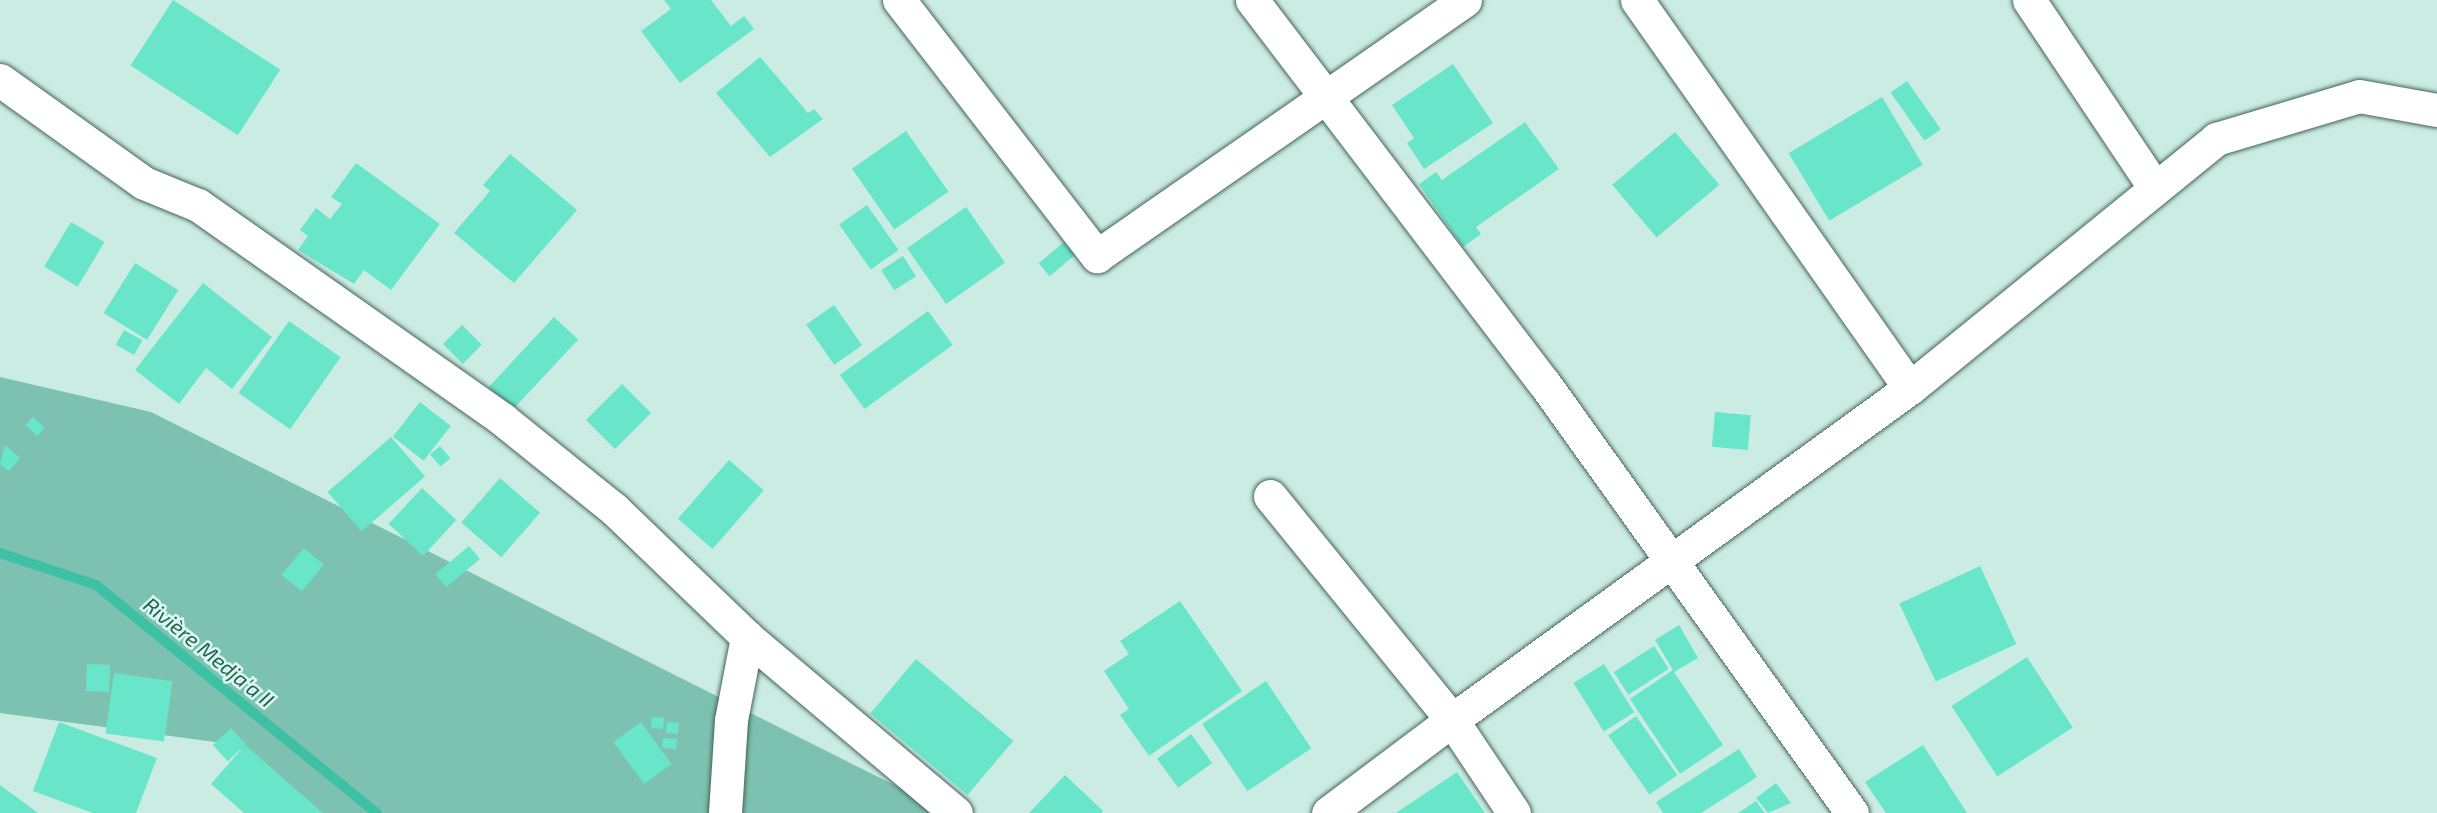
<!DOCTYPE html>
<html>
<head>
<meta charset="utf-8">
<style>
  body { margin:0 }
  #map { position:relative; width:2437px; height:813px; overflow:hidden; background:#cbece3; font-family:"Exo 2",sans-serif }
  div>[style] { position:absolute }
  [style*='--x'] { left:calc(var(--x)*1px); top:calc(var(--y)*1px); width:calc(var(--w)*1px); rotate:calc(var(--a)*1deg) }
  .green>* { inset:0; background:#7dc2b0 }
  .stream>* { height:10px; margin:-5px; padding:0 5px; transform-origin:5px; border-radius:5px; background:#3ec0a5 }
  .building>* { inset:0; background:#69e6ca; transform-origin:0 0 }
  .roads { filter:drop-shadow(0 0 2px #46635b) drop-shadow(0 0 2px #46635b) }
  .street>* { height:33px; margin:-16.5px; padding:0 16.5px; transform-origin:16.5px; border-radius:16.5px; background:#fff }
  span { translate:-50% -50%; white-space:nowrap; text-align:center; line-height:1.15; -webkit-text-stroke:5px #d8faf0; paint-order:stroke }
  .water-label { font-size:21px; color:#2a5e52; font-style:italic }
</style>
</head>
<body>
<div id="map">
  <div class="green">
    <i style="clip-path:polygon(0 377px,151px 412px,950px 813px,296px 813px,237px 745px,0 713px)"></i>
  </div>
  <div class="stream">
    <i style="--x:0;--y:553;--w:101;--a:18.4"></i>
    <i style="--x:96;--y:585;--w:362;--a:39.1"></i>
  </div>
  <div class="building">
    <i style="left:173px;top:0;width:128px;height:78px;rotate:33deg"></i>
    <i style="clip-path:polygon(664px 0,711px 0,731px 26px,744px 16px,754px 29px,680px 83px,641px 31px,671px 9px)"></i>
    <i style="clip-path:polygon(760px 57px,808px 113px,814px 109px,823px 119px,770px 157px,716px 93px)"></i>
    <i style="clip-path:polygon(1453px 64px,1493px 123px,1424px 169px,1407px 143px,1414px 138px,1392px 105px)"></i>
    <i style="left:1907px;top:81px;width:59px;height:20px;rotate:55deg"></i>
    <i style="left:1882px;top:97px;width:79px;height:109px;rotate:59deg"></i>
    <i style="clip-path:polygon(1525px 122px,1559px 169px,1476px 227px,1481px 234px,1463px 247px,1419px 184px,1436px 172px,1442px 180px)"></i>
    <i style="left:906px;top:131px;width:74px;height:66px;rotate:55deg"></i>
    <i style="left:1675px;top:132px;width:69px;height:82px;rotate:50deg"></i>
    <i style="clip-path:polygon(510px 154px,577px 210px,514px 283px,454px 233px,490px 191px,483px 185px)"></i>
    <i style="clip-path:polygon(356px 163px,440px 224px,391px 290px,364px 270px,354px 284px,298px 250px,308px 236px,300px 230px,316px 208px,330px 219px,342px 204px,331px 197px)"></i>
    <i style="left:867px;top:205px;width:55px;height:34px;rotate:55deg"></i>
    <i style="left:966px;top:207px;width:68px;height:72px;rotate:55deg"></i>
    <i style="left:71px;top:222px;width:39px;height:52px;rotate:31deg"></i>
    <i style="left:1064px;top:242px;width:17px;height:33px;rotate:50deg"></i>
    <i style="left:903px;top:256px;width:24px;height:26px;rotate:57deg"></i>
    <i style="left:135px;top:263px;width:51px;height:59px;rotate:32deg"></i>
    <i style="clip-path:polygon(203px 283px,272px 337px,232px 389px,206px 368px,179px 404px,135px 370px)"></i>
    <i style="left:834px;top:305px;width:49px;height:34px;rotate:55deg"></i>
    <i style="left:928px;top:311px;width:42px;height:109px;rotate:54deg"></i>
    <i style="left:554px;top:317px;width:33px;height:96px;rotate:43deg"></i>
    <i style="left:289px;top:321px;width:63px;height:88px;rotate:35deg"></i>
    <i style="left:462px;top:325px;width:28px;height:27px;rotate:45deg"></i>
    <i style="left:124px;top:330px;width:21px;height:17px;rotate:29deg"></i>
    <i style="left:622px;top:384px;width:41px;height:51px;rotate:45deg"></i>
    <i style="left:420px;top:402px;width:39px;height:44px;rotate:38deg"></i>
    <i style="left:1715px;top:412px;width:36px;height:35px;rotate:5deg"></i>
    <i style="left:33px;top:417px;width:16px;height:11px;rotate:43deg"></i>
    <i style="left:391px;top:437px;width:52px;height:84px;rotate:49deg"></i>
    <i style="clip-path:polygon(5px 445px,20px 458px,9px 471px,0 464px)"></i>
    <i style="left:440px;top:446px;width:16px;height:13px;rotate:50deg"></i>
    <i style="left:729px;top:460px;width:46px;height:78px;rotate:41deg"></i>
    <i style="left:500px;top:478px;width:53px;height:59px;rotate:41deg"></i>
    <i style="left:422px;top:488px;width:47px;height:49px;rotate:43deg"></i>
    <i style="left:469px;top:546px;width:17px;height:44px;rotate:50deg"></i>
    <i style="left:304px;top:548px;width:26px;height:35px;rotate:40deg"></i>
    <i style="left:1980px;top:566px;width:86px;height:89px;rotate:65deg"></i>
    <i style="clip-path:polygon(1180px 601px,1242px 691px,1149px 756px,1120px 715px,1129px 709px,1104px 671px,1129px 654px,1120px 641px)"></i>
    <i style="clip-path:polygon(1679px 625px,1698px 658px,1674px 672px,1723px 745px,1680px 774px,1630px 699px,1673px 670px,1655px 640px)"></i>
    <i style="left:1654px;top:646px;width:27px;height:48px;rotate:57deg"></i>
    <i style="left:2027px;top:657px;width:84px;height:90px;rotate:57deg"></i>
    <i style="left:916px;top:659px;width:127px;height:71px;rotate:40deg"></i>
    <i style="left:87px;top:664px;width:23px;height:27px;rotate:2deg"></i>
    <i style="left:1604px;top:664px;width:57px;height:36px;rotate:58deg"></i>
    <i style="left:114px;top:673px;width:59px;height:61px;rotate:8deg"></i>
    <i style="left:1266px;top:681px;width:81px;height:77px;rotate:56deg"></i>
    <i style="left:1636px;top:716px;width:72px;height:34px;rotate:55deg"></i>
    <i style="left:652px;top:717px;width:12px;height:11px;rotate:5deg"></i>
    <i style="clip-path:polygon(59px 722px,157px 758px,136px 813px,93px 813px,33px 791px)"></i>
    <i style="left:641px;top:722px;width:52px;height:34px;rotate:54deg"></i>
    <i style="left:667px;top:722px;width:12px;height:11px;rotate:5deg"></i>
    <i style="left:231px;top:728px;width:22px;height:25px;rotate:47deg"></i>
    <i style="left:1191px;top:734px;width:36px;height:42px;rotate:54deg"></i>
    <i style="left:663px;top:738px;width:14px;height:10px;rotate:4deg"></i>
    <i style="clip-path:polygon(245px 745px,323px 813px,244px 813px,211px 784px)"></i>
    <i style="clip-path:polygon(1923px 745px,1967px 813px,1886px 813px,1865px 782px)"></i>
    <i style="clip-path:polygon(1739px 749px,1757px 777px,1701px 813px,1663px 813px,1656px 802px)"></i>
    <i style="clip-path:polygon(1457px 772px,1485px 813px,1396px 813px)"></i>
    <i style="clip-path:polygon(1065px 775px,1103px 811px,1101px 813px,1029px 813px)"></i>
    <i style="clip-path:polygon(1776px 783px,1791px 803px,1768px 813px,1756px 798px)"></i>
    <i style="clip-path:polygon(0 785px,38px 813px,0 813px)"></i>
    <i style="clip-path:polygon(1756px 801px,1765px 813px,1738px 813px)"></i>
  </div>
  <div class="roads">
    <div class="street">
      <i style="--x:899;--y:0;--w:324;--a:52.3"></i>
      <i style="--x:1097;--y:256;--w:448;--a:-34.8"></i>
      <i style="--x:1252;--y:0;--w:482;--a:52.7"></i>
      <i style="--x:1544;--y:383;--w:529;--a:54.39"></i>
      <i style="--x:1637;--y:0;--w:474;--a:54.9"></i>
      <i style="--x:2029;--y:0;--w:226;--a:56.2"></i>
      <i style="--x:0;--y:80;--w:177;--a:35.6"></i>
      <i style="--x:144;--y:183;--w:58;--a:22.2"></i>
      <i style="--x:198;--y:205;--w:372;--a:35.1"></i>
      <i style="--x:502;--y:419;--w:144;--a:38.8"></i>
      <i style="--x:614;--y:509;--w:185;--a:43.9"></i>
      <i style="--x:747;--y:637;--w:273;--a:40.1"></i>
      <i style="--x:1270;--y:496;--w:289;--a:50.9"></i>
      <i style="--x:1452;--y:720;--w:155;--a:143.1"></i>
      <i style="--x:725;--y:813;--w:93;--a:-86.3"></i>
      <i style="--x:731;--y:720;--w:85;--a:-79.1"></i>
      <i style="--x:1514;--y:813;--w:112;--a:-123.7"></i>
      <i style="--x:1452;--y:720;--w:566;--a:-35.94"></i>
      <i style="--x:1910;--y:388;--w:395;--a:-39.1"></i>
      <i style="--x:2216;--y:139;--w:149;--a:-16.7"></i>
      <i style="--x:2359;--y:96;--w:79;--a:10.2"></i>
    </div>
  </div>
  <div class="water-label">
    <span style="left:209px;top:652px;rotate:39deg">Rivière Medja'a II</span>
  </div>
</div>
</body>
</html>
